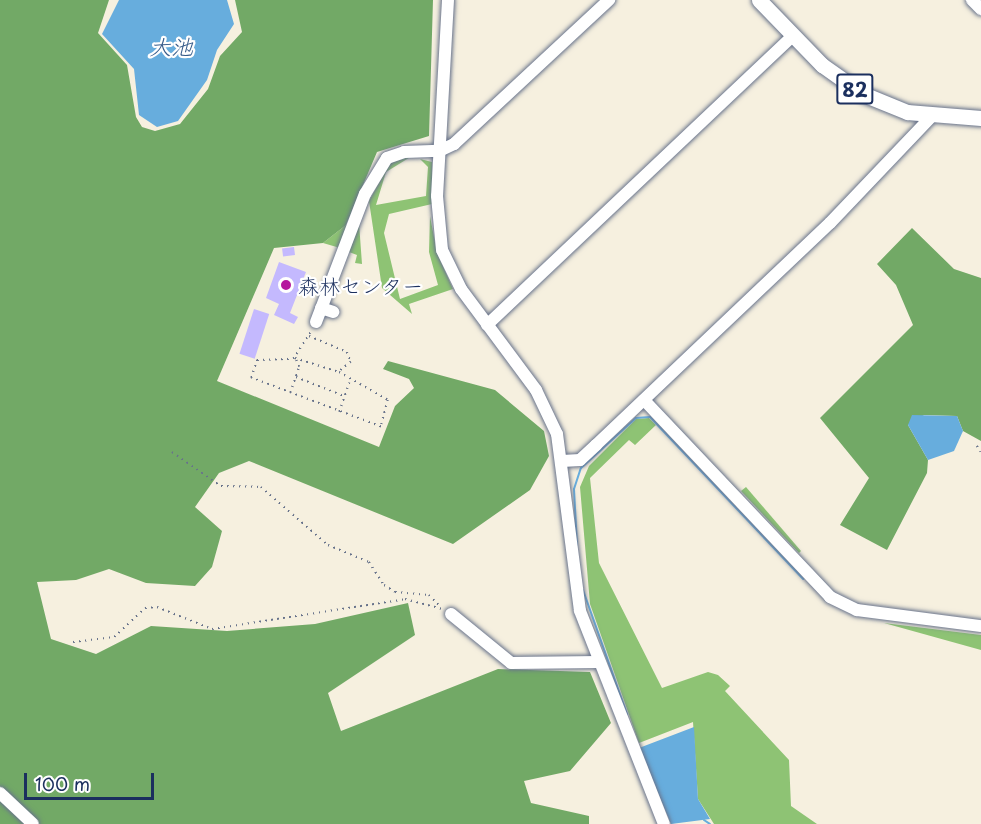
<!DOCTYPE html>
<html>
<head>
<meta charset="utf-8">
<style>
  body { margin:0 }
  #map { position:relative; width:981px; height:824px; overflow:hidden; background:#f6f0df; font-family:"Playpen Sans","Klee One",sans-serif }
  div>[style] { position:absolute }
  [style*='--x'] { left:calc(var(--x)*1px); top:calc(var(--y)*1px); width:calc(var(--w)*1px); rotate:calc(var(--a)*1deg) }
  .green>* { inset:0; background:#8ec374 }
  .forest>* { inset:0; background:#72a966 }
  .water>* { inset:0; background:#67addd }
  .stream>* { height:2px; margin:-1px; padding:0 1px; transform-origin:1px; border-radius:1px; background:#67addd }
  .building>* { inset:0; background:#c4b9fe; transform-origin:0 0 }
  .path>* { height:1.5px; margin-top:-0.75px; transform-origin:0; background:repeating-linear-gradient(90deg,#68738b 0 1.5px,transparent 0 6px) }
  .roads { filter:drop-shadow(0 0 2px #68738b) drop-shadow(0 0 2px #68738b) }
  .minor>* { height:12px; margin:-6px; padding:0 6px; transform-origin:6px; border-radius:6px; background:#fff }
  .major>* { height:15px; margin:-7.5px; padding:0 7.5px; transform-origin:7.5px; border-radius:7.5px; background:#fff }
  .dots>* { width:16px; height:16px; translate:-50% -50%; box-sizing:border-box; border:3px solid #fff; border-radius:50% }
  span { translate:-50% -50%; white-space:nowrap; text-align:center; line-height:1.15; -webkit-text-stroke:4.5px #fff; paint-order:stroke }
  .shield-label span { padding:2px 4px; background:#fff; border:2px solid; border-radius:4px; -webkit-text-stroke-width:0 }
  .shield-label { font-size:20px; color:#1b2f5e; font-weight:700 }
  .poi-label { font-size:21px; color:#1b2f5e }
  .left { translate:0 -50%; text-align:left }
  .water-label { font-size:22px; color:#365b8a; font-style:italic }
  .scale { position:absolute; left:24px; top:773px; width:130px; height:27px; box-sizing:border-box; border:3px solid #1b2f5e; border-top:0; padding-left:8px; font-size:18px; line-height:21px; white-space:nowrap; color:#1b2f5e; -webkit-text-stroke:4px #fff; paint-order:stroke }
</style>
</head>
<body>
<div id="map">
  <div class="green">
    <i style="clip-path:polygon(412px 156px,386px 172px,376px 205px,426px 196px,428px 167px,420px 159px,432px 162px,432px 204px,389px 214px,384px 233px,400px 299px,438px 285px,429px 252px,430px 216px,437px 253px,453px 289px,409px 304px,412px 314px,382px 288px,369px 201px,390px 163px)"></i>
    <i style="clip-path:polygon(359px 223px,362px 264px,355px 263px,357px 255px,349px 252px)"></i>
    <i style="clip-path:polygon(350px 224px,340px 248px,323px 243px,346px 225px)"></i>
    <i style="clip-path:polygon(649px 418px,656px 425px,635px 445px,629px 440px,590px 478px,599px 563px,662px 688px,708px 672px,718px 675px,730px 686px,725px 691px,789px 760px,791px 806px,817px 824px,714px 824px,698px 799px,693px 722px,639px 743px,590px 604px,580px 487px,589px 466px,636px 419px)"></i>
    <i style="clip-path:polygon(746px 487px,801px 551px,799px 553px,741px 491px)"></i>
    <i style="clip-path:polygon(884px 623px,981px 635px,981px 650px)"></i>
  </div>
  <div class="forest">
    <i style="clip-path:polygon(0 0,109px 0,98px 33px,127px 65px,136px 117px,142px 127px,155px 131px,180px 124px,208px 89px,220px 56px,242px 32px,235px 0,433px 0,429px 136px,377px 152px,346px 225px,323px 243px,274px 248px,217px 381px,379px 447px,395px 406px,414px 388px,409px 379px,383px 369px,388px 361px,495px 390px,544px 431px,549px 456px,530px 490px,453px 544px,249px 461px,219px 473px,195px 507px,222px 531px,212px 567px,195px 586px,146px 583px,109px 569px,76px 580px,37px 582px,51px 639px,96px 654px,151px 626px,227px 631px,315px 624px,408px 603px,415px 635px,328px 693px,341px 731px,498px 669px,590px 672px,611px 723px,570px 771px,524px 781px,531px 803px,589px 816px,589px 824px,0 824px)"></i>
    <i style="clip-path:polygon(912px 228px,954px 269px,981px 278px,981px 441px,963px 431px,957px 416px,924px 415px,908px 425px,928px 460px,927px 473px,887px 550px,840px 525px,869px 478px,820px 418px,913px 325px,896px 285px,877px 264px)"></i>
  </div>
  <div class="water">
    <i style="clip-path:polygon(119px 0,227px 0,234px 24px,217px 50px,207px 80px,178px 121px,157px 127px,139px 115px,134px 69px,102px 34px)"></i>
    <i style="clip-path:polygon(912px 415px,957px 416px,963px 431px,954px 451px,928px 460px,908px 425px)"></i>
    <i style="clip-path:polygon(694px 727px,698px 799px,710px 819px,671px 824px,639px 748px)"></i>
  </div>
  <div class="stream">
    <i style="--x:577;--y:545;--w:56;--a:-93.1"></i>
    <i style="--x:574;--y:489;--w:22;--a:-72"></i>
    <i style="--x:581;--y:468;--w:74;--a:-42.3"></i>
    <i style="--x:636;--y:418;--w:14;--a:-4"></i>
    <i style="--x:650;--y:417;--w:223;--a:46.6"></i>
    <i style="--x:583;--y:590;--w:132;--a:70.5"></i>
    <i style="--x:704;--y:820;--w:7;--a:34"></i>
  </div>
  <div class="building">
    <i style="left:294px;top:247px;width:8px;height:12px;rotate:83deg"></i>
    <i style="clip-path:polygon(279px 262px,306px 272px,290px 313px,298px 317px,294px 324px,274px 315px,279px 304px,266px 298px)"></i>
    <i style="left:254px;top:309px;width:16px;height:47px;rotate:18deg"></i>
  </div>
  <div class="path">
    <i style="--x:309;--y:336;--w:41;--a:22.8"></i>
    <i style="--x:347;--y:352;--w:11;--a:68"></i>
    <i style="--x:351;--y:362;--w:14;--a:141"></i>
    <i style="--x:295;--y:358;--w:46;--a:17.7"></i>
    <i style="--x:339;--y:372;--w:56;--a:29.7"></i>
    <i style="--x:388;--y:400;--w:28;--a:105"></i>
    <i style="--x:381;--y:427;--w:139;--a:-159.3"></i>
    <i style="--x:251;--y:378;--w:19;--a:-72"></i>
    <i style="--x:257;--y:360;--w:36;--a:-2"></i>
    <i style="--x:293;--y:359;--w:35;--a:-57"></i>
    <i style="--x:296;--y:377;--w:52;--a:21.6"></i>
    <i style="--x:290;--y:393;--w:28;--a:-71"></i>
    <i style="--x:299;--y:367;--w:10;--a:-114"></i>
    <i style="--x:339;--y:412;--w:31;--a:-71"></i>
    <i style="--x:977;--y:446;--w:7;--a:56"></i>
    <i style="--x:172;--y:452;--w:60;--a:34.8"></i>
    <i style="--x:221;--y:486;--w:40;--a:1.4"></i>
    <i style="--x:261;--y:487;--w:89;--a:40.9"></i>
    <i style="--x:328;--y:545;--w:44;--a:22.5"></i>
    <i style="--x:369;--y:562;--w:27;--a:57"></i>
    <i style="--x:384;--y:585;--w:13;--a:32"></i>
    <i style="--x:395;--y:592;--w:34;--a:5"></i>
    <i style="--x:429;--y:595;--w:17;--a:45"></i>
    <i style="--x:73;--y:642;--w:41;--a:-7"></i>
    <i style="--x:114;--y:637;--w:42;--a:-43.1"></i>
    <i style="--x:145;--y:608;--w:12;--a:-5"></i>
    <i style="--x:157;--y:607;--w:59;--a:21.8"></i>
    <i style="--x:212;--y:629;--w:195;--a:-8.8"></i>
    <i style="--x:405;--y:599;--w:38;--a:15"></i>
  </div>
  <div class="roads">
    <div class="minor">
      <i style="--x:448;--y:0;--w:196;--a:93.2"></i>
      <i style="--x:437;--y:196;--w:54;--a:84.7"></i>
      <i style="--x:442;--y:250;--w:43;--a:64"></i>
      <i style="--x:461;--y:289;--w:126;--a:53.4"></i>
      <i style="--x:536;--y:390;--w:49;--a:64.5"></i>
      <i style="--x:557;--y:434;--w:178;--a:82.6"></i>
      <i style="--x:580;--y:611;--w:229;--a:68.5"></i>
      <i style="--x:972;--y:0;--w:13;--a:45"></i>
      <i style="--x:321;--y:308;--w:13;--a:18"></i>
      <i style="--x:316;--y:322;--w:137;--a:-69.1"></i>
      <i style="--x:365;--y:194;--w:42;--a:-58.6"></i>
      <i style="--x:387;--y:158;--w:18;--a:-19"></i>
      <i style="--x:404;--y:152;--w:35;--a:-2"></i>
      <i style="--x:439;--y:151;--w:17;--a:-25"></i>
      <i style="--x:454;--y:144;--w:212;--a:-42.9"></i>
      <i style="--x:487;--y:325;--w:421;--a:-43.4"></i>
      <i style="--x:644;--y:400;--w:271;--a:46.6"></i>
      <i style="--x:830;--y:597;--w:30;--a:26"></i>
      <i style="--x:857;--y:610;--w:125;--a:7.4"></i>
      <i style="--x:562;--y:461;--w:18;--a:-3"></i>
      <i style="--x:580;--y:460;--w:22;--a:-43"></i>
      <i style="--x:596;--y:445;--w:323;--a:-43.5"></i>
      <i style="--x:830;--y:223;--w:148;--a:-46.4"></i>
      <i style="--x:451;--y:614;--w:77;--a:39.2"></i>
      <i style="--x:511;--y:663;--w:88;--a:-0.7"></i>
      <i style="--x:0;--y:793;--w:45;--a:43.2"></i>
    </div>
    <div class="major">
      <i style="--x:759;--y:0;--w:91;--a:45.9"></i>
      <i style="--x:822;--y:65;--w:50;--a:35.3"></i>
      <i style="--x:863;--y:94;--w:48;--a:22.2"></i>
      <i style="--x:907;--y:112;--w:74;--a:4.6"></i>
    </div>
  </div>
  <div class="dots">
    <i style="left:286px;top:285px;background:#b5179e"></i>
  </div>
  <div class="shield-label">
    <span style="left:855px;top:89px">82</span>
  </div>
  <div class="poi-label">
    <span class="left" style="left:298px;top:285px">森林センター</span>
  </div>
  <div class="water-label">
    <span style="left:171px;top:46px">大池</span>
  </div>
  <div class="scale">100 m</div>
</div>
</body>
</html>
